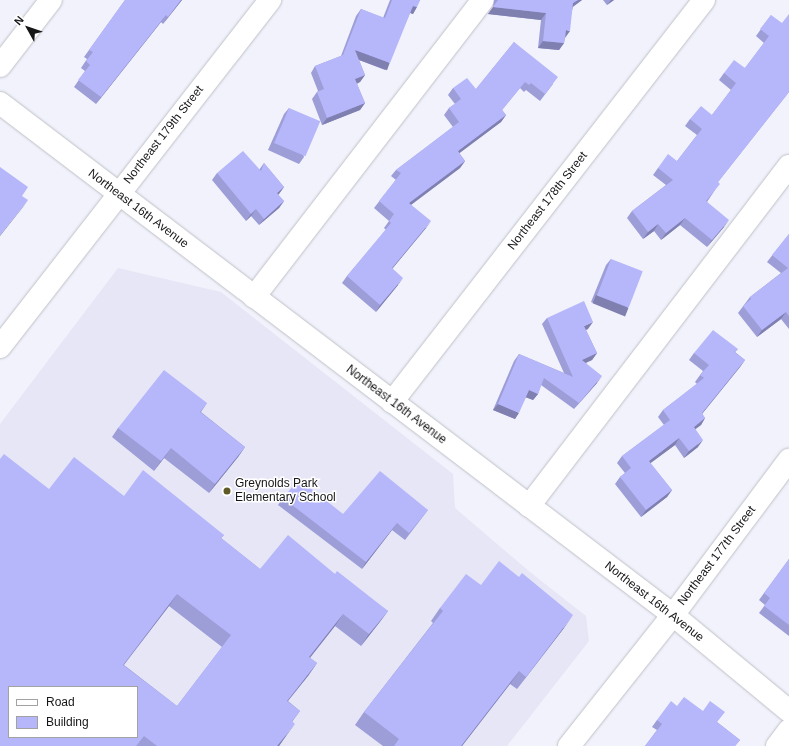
<!DOCTYPE html>
<html>
<head>
<meta charset="utf-8">
<style>
  body { margin:0 }
  #map { position:relative; width:789px; height:746px; overflow:hidden; background:#f1f2fb; font-family:Arial,sans-serif }
  div>[style] { position:absolute }
  [style*='--x'] { left:calc(var(--x)*1px); top:calc(var(--y)*1px); width:calc(var(--w)*1px); rotate:calc(var(--a)*1deg) }
  .built>* { inset:0; background:#e6e6f7 }
  .roads { filter:drop-shadow(0 0 1px #bfc0c8) drop-shadow(0 0 1px #bfc0c8) }
  .minor>* { height:22px; margin:-11px; padding:0 11px; transform-origin:11px; border-radius:11px; background:#fff }
  .wall>* { inset:0; background:#9d9dd8 }
  .shaded-wall>* { inset:0; background:#7f7fb0; transform-origin:0 0 }
  .building>* { inset:0; background:#b6b6fb; transform-origin:0 0 }
  .dots>* { width:11px; height:11px; translate:-50% -50%; box-sizing:border-box; border:2px solid #fff; border-radius:50% }
  span { translate:-50% -50%; white-space:nowrap; text-align:center; line-height:1.15; -webkit-text-stroke:3px #fff; paint-order:stroke }
  .street-label { font-size:12px; color:#161619 }
  .poi-label { font-size:12px; color:#161619 }
  .left { translate:0 -50%; text-align:left }
  .legend { position:absolute; left:8px; top:686px; width:130px; height:52px; box-sizing:border-box; background:#fff; border:1px solid #a2a2a3; margin:0; padding:5px 7px; list-style:none; font-size:12px; color:#161619 }
  .legend li { display:flex; align-items:center; gap:8px; height:20px }
  .legend b { width:20px; border:1px solid #a2a2a3 }
  .north { position:absolute; left:8px; top:8px; width:40px; height:40px; -webkit-text-stroke:3px #fff; paint-order:stroke; rotate:310deg; font-size:11px; font-weight:700; line-height:16px; text-align:center; color:#161619 }
  .north::after { content:''; display:block; margin:auto; width:14px; height:18px; background:#161619; clip-path:polygon(50% 0,100% 100%,50% 72%,0 100%) }
</style>
</head>
<body>
<div id="map">
  <div class="built">
    <i style="clip-path:polygon(evenodd,118px 268px,221px 292px,453px 474px,455px 508px,530px 572px,586px 616px,589px 641px,507px 746px,0 746px,0 424px,118px 268px,9px 687px,137px 687px,137px 737px,9px 737px,9px 687px)"></i>
  </div>
  <div class="roads">
    <div class="minor">
      <i style="--x:0;--y:66;--w:83;--a:-52.3"></i>
      <i style="--x:0;--y:103;--w:846;--a:37.26"></i>
      <i style="--x:673;--y:615;--w:151;--a:39.6"></i>
      <i style="--x:254;--y:297;--w:375;--a:-52.4"></i>
      <i style="--x:0;--y:347;--w:440;--a:-52.1"></i>
      <i style="--x:392;--y:402;--w:509;--a:-52.18"></i>
      <i style="--x:529;--y:506;--w:428;--a:-52.6"></i>
      <i style="--x:569;--y:746;--w:167;--a:-51.6"></i>
      <i style="--x:673;--y:615;--w:194;--a:-53.2"></i>
      <i style="--x:777;--y:746;--w:20;--a:-53"></i>
    </div>
  </div>
  <div class="wall">
    <i style="clip-path:polygon(125px 0,182px 0,163px 24px,161px 22px,96px 104px,74px 87px,85px 71px,81px 68px,87px 59px,84px 57px)"></i>
    <i style="clip-path:polygon(390px 0,420px 0,413px 14px,410px 13px,385px 70px,359px 60px,365px 75px,360px 82px,357px 84px,365px 103px,360px 110px,322px 125px,312px 99px,317px 92px,318px 91px,311px 73px,315px 66px,341px 56px,356px 16px,361px 9px,383px 18px)"></i>
    <i style="clip-path:polygon(494px 0,582px 0,573px 7px,565px 38px,564px 43px,559px 50px,538px 48px,541px 20px,488px 14px,493px 7px)"></i>
    <i style="clip-path:polygon(603px 0,614px 0,607px 5px)"></i>
    <i style="clip-path:polygon(771px 15px,789px 92px,718px 182px,715px 190px,707px 202px,724px 227px,707px 247px,680px 225px,661px 240px,654px 231px,643px 239px,627px 218px,632px 211px,666px 185px,653px 175px,658px 168px,677px 161px,697px 135px,685px 126px,690px 119px,712px 115px,731px 90px,719px 80px,724px 73px,745px 68px,764px 43px,756px 36px)"></i>
    <i style="clip-path:polygon(514px 42px,553px 84px,540px 101px,526px 90px,524px 92px,520px 88px,502px 110px,506px 115px,501px 122px,459px 153px,465px 161px,460px 168px,411px 205px,426px 228px,392px 269px,398px 285px,376px 312px,342px 283px,347px 276px,386px 230px,384px 228px,389px 221px,374px 208px,396px 180px,391px 176px,396px 170px,453px 127px,444px 115px,449px 108px,455px 104px,448px 95px,453px 88px,476px 89px)"></i>
    <i style="clip-path:polygon(289px 108px,304px 157px,299px 164px,268px 150px,284px 114px)"></i>
    <i style="clip-path:polygon(264px 163px,284px 187px,278px 195px,284px 201px,279px 208px,259px 225px,251px 216px,246px 221px,212px 180px,217px 173px,259px 170px)"></i>
    <i style="clip-path:polygon(789px 234px,789px 329px,781px 319px,757px 337px,738px 313px,750px 297px,781px 273px,767px 262px)"></i>
    <i style="clip-path:polygon(611px 259px,628px 308px,623px 315px,591px 302px,606px 265px)"></i>
    <i style="clip-path:polygon(547px 318px,588px 329px,586px 330px,597px 353px,592px 360px,586px 363px,597px 383px,574px 409px,541px 385px,538px 394px,533px 400px,526px 397px,515px 419px,493px 410px,514px 361px,519px 354px,564px 373px,542px 324px)"></i>
    <i style="clip-path:polygon(738px 349px,735px 352px,745px 360px,740px 367px,702px 414px,705px 418px,701px 425px,695px 429px,698px 447px,684px 458px,675px 445px,650px 463px,672px 490px,667px 497px,641px 517px,615px 484px,620px 477px,625px 473px,617px 463px,622px 456px,664px 425px,658px 417px,663px 410px,697px 384px,695px 382px,703px 371px,689px 360px,694px 353px)"></i>
    <i style="clip-path:polygon(207px 403px,201px 412px,245px 447px,238px 457px,209px 493px,164px 458px,154px 471px,112px 437px,118px 428px)"></i>
    <i style="clip-path:polygon(evenodd,49px 489px,124px 496px,224px 535px,221px 538px,260px 569px,335px 574px,388px 611px,379px 623px,361px 646px,335px 626px,310px 658px,317px 663px,308px 676px,288px 701px,300px 711px,292px 722px,286px 736px,279px 746px,0 746px,49px 489px,169px 606px,222px 647px,177px 706px,124px 665px,169px 606px)"></i>
    <i style="clip-path:polygon(283px 498px,343px 514px,428px 510px,405px 540px,392px 530px,362px 569px,278px 505px)"></i>
    <i style="clip-path:polygon(789px 559px,789px 636px,759px 613px,765px 605px,759px 600px)"></i>
    <i style="clip-path:polygon(481px 585px,564px 628px,517px 689px,510px 684px,462px 746px,383px 746px,355px 725px,364px 712px,433px 623px,431px 621px,440px 608px)"></i>
    <i style="clip-path:polygon(657px 720px,717px 722px,740px 740px,735px 746px,645px 746px,657px 730px,652px 727px)"></i>
  </div>
  <div class="shaded-wall">
    <i style="clip-path:polygon(181px 0,182px 0,163px 24px,168px 17px)"></i>
    <i style="clip-path:polygon(578px 0,582px 0,568px 10px,573px 3px)"></i>
    <i style="clip-path:polygon(611px 0,614px 0,607px 5px)"></i>
    <i style="clip-path:polygon(413px 6px,417px 7px,413px 14px,408px 12px)"></i>
    <i style="clip-path:polygon(493px 7px,546px 13px,541px 20px,488px 14px)"></i>
    <i style="clip-path:polygon(166px 15px,161px 22px,96px 104px,101px 97px)"></i>
    <i style="clip-path:polygon(566px 30px,570px 31px,565px 38px)"></i>
    <i style="clip-path:polygon(543px 41px,564px 43px,559px 50px,538px 48px)"></i>
    <i style="left:355px;top:50px;width:37px;height:8px;rotate:20deg"></i>
    <i style="clip-path:polygon(365px 75px,360px 82px,350px 86px,355px 79px)"></i>
    <i style="clip-path:polygon(365px 103px,360px 110px,322px 125px,327px 118px)"></i>
    <i style="clip-path:polygon(506px 115px,501px 122px,453px 158px,458px 151px)"></i>
    <i style="clip-path:polygon(465px 161px,460px 168px,404px 210px,409px 203px)"></i>
    <i style="clip-path:polygon(284px 187px,279px 194px,272px 200px,277px 193px)"></i>
    <i style="clip-path:polygon(28px 200px,23px 207px,0 236px,0 235px)"></i>
    <i style="clip-path:polygon(284px 201px,279px 208px,259px 225px,264px 219px)"></i>
    <i style="clip-path:polygon(256px 209px,251px 216px,246px 221px,251px 214px)"></i>
    <i style="clip-path:polygon(685px 218px,680px 225px,661px 240px,666px 233px)"></i>
    <i style="clip-path:polygon(729px 220px,724px 227px,707px 247px,712px 240px)"></i>
    <i style="clip-path:polygon(431px 221px,426px 228px,387px 275px,392px 268px)"></i>
    <i style="clip-path:polygon(658px 224px,654px 231px,643px 239px,648px 232px)"></i>
    <i style="clip-path:polygon(403px 278px,398px 285px,376px 312px,380px 305px)"></i>
    <i style="left:596px;top:295px;width:35px;height:9px;rotate:22deg"></i>
    <i style="clip-path:polygon(786px 312px,781px 319px,757px 337px,762px 330px)"></i>
    <i style="clip-path:polygon(593px 322px,588px 329px,580px 332px,584px 326px)"></i>
    <i style="clip-path:polygon(597px 353px,592px 360px,578px 366px,582px 360px)"></i>
    <i style="clip-path:polygon(745px 360px,740px 367px,697px 420px,702px 413px)"></i>
    <i style="clip-path:polygon(602px 376px,597px 383px,574px 409px,579px 403px)"></i>
    <i style="clip-path:polygon(529px 390px,538px 394px,533px 400px,525px 397px)"></i>
    <i style="clip-path:polygon(498px 404px,519px 413px,515px 419px,493px 410px)"></i>
    <i style="clip-path:polygon(705px 418px,701px 425px,689px 434px,694px 427px)"></i>
    <i style="clip-path:polygon(679px 438px,675px 445px,644px 468px,649px 461px)"></i>
    <i style="clip-path:polygon(703px 440px,698px 447px,684px 458px,689px 451px)"></i>
    <i style="clip-path:polygon(245px 447px,238px 457px,209px 493px,215px 484px)"></i>
    <i style="clip-path:polygon(171px 448px,164px 458px,154px 471px,161px 461px)"></i>
    <i style="clip-path:polygon(672px 490px,667px 497px,641px 517px,646px 510px)"></i>
    <i style="clip-path:polygon(397px 523px,392px 530px,362px 569px,366px 562px)"></i>
    <i style="clip-path:polygon(177px 594px,169px 606px,114px 677px,123px 665px)"></i>
    <i style="clip-path:polygon(388px 611px,379px 623px,361px 646px,369px 634px)"></i>
    <i style="clip-path:polygon(343px 614px,335px 626px,300px 670px,309px 657px)"></i>
    <i style="clip-path:polygon(573px 615px,564px 628px,517px 689px,526px 677px)"></i>
    <i style="clip-path:polygon(317px 663px,308px 676px,278px 713px,287px 701px)"></i>
    <i style="clip-path:polygon(519px 671px,510px 684px,462px 746px,461px 746px)"></i>
    <i style="clip-path:polygon(295px 724px,286px 736px,279px 746px,277px 746px)"></i>
  </div>
  <div class="building">
    <i style="clip-path:polygon(125px 0,181px 0,168px 17px,166px 15px,101px 97px,78px 80px,90px 65px,86px 61px,93px 52px,89px 50px)"></i>
    <i style="clip-path:polygon(392px 0,420px 0,417px 7px,413px 6px,390px 63px,355px 50px,365px 75px,355px 79px,365px 103px,327px 118px,317px 92px,324px 89px,315px 66px,343px 55px,361px 9px,385px 18px)"></i>
    <i style="clip-path:polygon(498px 0,578px 0,573px 3px,570px 31px,566px 30px,564px 43px,543px 41px,546px 13px,493px 7px)"></i>
    <i style="clip-path:polygon(789px 14px,789px 92px,718px 182px,720px 184px,706px 201px,729px 220px,712px 240px,685px 218px,666px 233px,658px 224px,648px 232px,632px 211px,673px 180px,658px 168px,668px 154px,677px 161px,702px 129px,690px 119px,701px 106px,712px 115px,736px 83px,724px 73px,734px 60px,745px 68px,769px 36px,760px 29px,771px 15px,782px 23px)"></i>
    <i style="clip-path:polygon(514px 42px,558px 77px,545px 94px,531px 83px,529px 85px,525px 82px,502px 110px,506px 115px,458px 151px,465px 161px,409px 203px,431px 221px,392px 268px,403px 278px,380px 305px,347px 276px,391px 223px,389px 221px,394px 214px,379px 201px,401px 173px,396px 170px,459px 122px,449px 108px,461px 99px,453px 88px,467px 78px,476px 89px)"></i>
    <i style="left:289px;top:108px;width:34px;height:38px;rotate:23deg"></i>
    <i style="clip-path:polygon(243px 151px,261px 171px,264px 163px,284px 187px,277px 193px,284px 201px,264px 219px,256px 209px,251px 214px,217px 173px)"></i>
    <i style="clip-path:polygon(0 167px,28px 187px,22px 196px,28px 200px,0 235px)"></i>
    <i style="clip-path:polygon(789px 234px,789px 316px,786px 312px,762px 330px,743px 306px,751px 299px,750px 297px,788px 268px,772px 255px)"></i>
    <i style="left:611px;top:259px;width:34px;height:39px;rotate:21deg"></i>
    <i style="clip-path:polygon(584px 301px,593px 322px,584px 326px,597px 353px,582px 360px,602px 376px,579px 403px,544px 378px,538px 394px,529px 390px,519px 413px,498px 404px,519px 354px,573px 377px,547px 318px)"></i>
    <i style="clip-path:polygon(713px 330px,738px 349px,734px 352px,745px 360px,702px 413px,705px 418px,694px 427px,703px 440px,689px 451px,679px 438px,649px 461px,672px 490px,646px 510px,620px 477px,631px 468px,622px 456px,670px 420px,663px 410px,704px 378px,700px 375px,709px 365px,694px 353px)"></i>
    <i style="clip-path:polygon(164px 370px,207px 403px,200px 412px,245px 447px,215px 484px,171px 448px,161px 461px,118px 428px)"></i>
    <i style="clip-path:polygon(evenodd,4px 454px,49px 489px,74px 457px,124px 496px,143px 470px,224px 535px,221px 538px,260px 569px,288px 535px,335px 574px,337px 571px,388px 611px,369px 634px,343px 614px,309px 657px,317px 663px,287px 701px,300px 711px,292px 721px,295px 724px,277px 746px,157px 746px,144px 736px,136px 746px,0 746px,0 459px,4px 454px,177px 594px,231px 635px,177px 706px,123px 665px,177px 594px,4px 454px,9px 687px,137px 687px,137px 737px,9px 737px,9px 687px)"></i>
    <i style="clip-path:polygon(380px 471px,428px 510px,409px 533px,397px 523px,366px 562px,283px 498px,299px 479px,343px 514px)"></i>
    <i style="clip-path:polygon(789px 559px,789px 625px,764px 606px,770px 598px,764px 593px)"></i>
    <i style="clip-path:polygon(499px 561px,519px 577px,522px 573px,573px 615px,526px 677px,519px 671px,461px 746px,394px 746px,399px 739px,364px 712px,443px 611px,440px 608px,466px 574px,481px 585px)"></i>
    <i style="clip-path:polygon(684px 697px,703px 711px,710px 701px,725px 712px,717px 722px,740px 740px,735px 746px,645px 746px,662px 724px,657px 720px,671px 701px,677px 706px)"></i>
  </div>
  <div class="dots">
    <i style="left:227px;top:491px;background:#5e5925"></i>
  </div>
  <div class="street-label">
    <span style="left:164px;top:135px;rotate:-52deg">Northeast 179th Street</span>
    <span style="left:548px;top:201px;rotate:-52deg">Northeast 178th Street</span>
    <span style="left:138px;top:209px;rotate:37deg">Northeast 16th Avenue</span>
    <span style="left:396px;top:405px;rotate:37deg">Northeast 16th Avenue</span>
    <span style="left:717px;top:556px;rotate:-53deg">Northeast 177th Street</span>
    <span style="left:654px;top:602px;rotate:38deg">Northeast 16th Avenue</span>
  </div>
  <div class="poi-label">
    <span class="left" style="left:235px;top:491px">Greynolds Park<br>Elementary School</span>
  </div>
  <ul class="legend">
  <li><b style="height:5px;background:#fff"></b>Road</li>
  <li><b style="height:11px;background:#b6b6fb"></b>Building</li>
  </ul>
  <div class="north">N</div>
</div>
</body>
</html>
